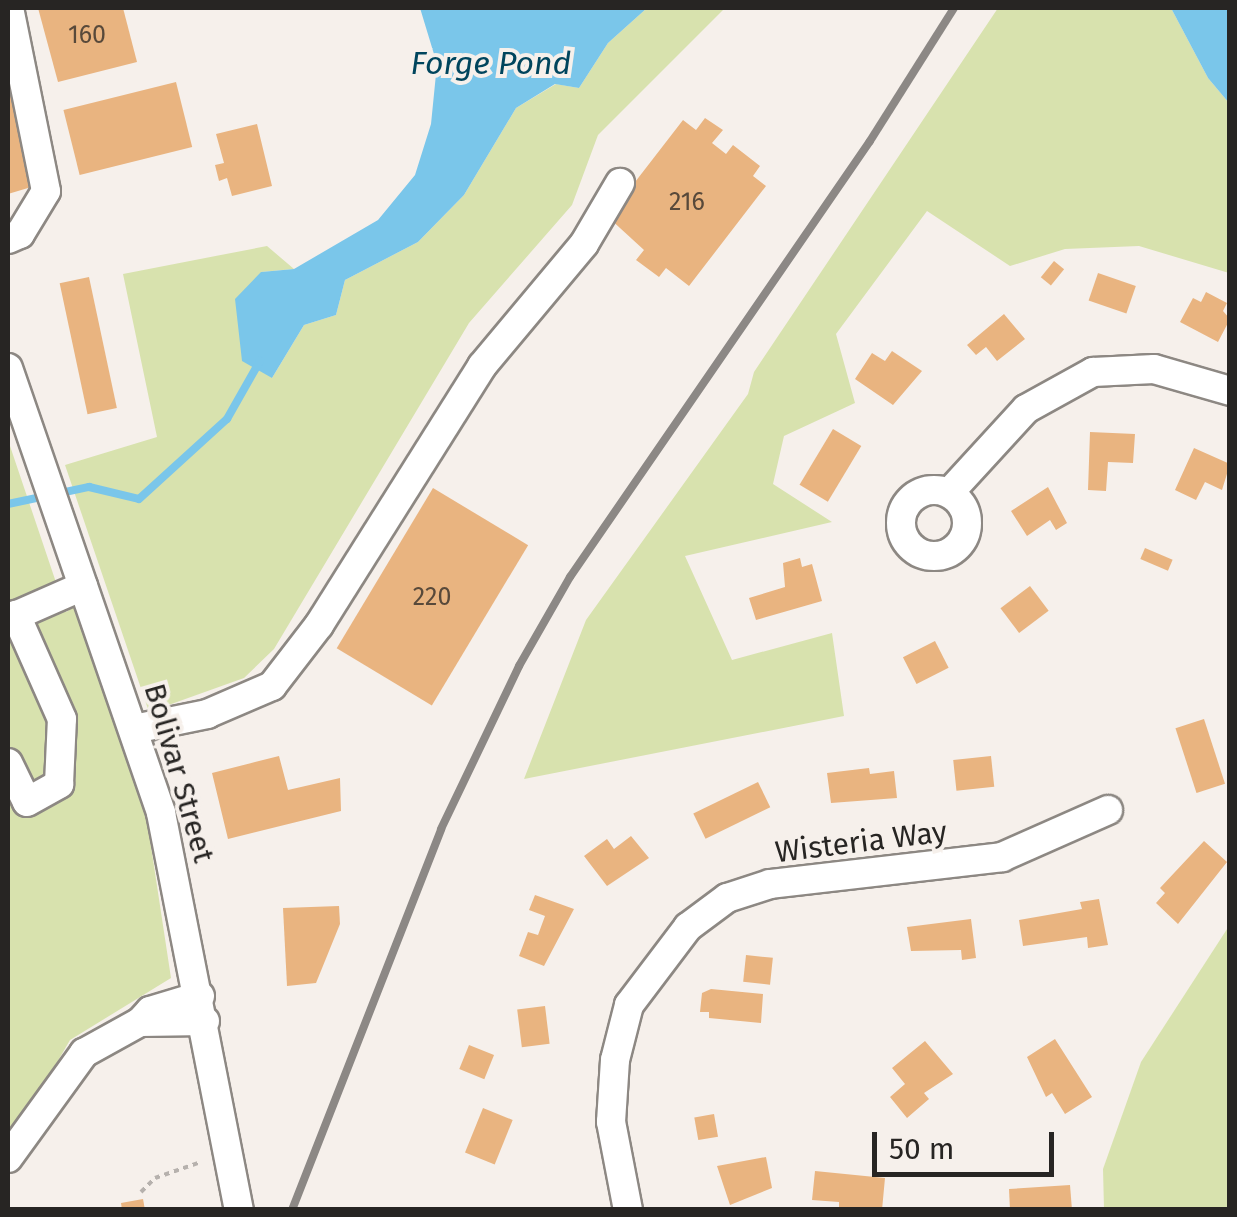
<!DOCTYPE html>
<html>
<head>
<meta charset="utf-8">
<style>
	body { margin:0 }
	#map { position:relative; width:1237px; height:1217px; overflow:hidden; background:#f6f0eb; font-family:"Fira Sans",sans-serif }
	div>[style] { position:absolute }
	.green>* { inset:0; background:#d8e2ae }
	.water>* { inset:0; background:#7ac6ea }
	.stream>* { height:8px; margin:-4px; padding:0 4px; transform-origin:4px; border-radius:4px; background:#7ac6ea }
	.building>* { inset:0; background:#e9b480; transform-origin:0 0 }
	.path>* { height:4px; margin-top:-2px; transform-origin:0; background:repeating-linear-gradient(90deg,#b6b1ad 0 5px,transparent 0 10px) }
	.roads { filter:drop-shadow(2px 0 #8d8883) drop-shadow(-2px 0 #8d8883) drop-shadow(0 2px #8d8883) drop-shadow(0 -2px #8d8883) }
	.minor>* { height:28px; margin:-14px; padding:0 14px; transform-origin:14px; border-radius:14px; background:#fff }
	.minor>.ring { margin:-14px; padding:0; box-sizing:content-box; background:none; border:28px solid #fff; border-radius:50% }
	.rail>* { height:8px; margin:-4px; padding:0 4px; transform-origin:4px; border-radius:4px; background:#8c8885 }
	span { translate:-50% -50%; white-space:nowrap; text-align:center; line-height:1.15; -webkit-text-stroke:8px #f6f0eb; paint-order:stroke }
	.number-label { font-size:25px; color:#58493a }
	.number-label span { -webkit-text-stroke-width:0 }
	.street-label { font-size:30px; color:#272523 }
	.water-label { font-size:32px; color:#00455d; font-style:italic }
	.frame { position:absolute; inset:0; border:10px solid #272523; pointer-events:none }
	.scale { position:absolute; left:872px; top:1132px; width:182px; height:45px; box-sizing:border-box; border:5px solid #272523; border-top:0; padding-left:12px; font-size:30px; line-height:35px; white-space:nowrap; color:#272523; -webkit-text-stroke:8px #f6f0eb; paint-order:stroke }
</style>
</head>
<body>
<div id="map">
	<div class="green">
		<div style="clip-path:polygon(647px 8px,725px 8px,598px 135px,572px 205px,469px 323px,274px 649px,244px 678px,149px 712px,65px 465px,157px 437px,123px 274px,267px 246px,294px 269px,261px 272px,272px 378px,304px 325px,336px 315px,345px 280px,418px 242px,464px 195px,516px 108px,556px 84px,579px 88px,608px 43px)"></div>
		<div style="clip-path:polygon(998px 8px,1171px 8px,1208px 78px,1229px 103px,1229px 273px,1139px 246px,1065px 249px,1010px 266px,927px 211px,836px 334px,855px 403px,784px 436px,773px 484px,832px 522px,685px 556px,732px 660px,832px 633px,844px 716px,524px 779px,586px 620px,748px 394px,754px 372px)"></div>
		<div style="clip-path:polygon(8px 440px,66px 612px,80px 603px,147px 820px,171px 978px,70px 1040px,8px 1147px)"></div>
		<div style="clip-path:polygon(1229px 926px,1229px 1209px,1104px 1209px,1103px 1169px,1141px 1062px)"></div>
	</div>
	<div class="water">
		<div style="clip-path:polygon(420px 8px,647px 8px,608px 43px,579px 88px,555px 84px,516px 108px,464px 195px,418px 242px,345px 280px,336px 315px,304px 325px,272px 378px,242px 361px,235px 299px,261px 272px,294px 269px,378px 220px,415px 175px,431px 124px,437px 64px)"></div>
		<div style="clip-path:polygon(1171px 8px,1229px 8px,1229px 103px,1208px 78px)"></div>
	</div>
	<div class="stream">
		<div style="left:8px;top:504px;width:83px;rotate:-11.9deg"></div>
		<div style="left:89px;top:487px;width:51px;rotate:13.5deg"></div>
		<div style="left:139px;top:499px;width:119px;rotate:-42.3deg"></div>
		<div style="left:227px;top:419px;width:67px;rotate:-60.4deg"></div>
	</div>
	<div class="building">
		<div style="clip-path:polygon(38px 8px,123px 8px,137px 62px,58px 82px)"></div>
		<div style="clip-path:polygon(9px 81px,38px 185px,8px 194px,8px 82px)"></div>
		<div style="left:176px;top:82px;width:67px;height:116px;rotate:76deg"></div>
		<div style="clip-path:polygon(705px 118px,723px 130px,712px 143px,726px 154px,733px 145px,760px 166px,753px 176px,766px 186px,689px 286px,666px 268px,659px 277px,636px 260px,644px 250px,608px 217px,683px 120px,696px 130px)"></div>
		<div style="clip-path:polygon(257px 124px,272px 186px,232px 196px,227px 178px,219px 181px,215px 165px,224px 163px,216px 134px)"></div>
		<div style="left:1054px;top:261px;width:13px;height:21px;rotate:39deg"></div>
		<div style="left:1098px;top:273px;width:40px;height:29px;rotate:19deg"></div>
		<div style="left:89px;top:277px;width:134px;height:30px;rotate:78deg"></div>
		<div style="clip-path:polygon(1206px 292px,1227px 303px,1223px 311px,1230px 319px,1218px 342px,1180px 322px,1193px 298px,1201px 302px)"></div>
		<div style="clip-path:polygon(1004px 314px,1025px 339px,997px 361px,986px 347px,976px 355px,967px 345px)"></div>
		<div style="clip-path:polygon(892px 351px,922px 371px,893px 405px,855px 379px,872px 353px,885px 361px)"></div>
		<div style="left:833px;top:429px;width:33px;height:65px;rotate:31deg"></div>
		<div style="clip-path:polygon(1090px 432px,1135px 434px,1133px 463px,1108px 462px,1106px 491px,1088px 490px)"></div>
		<div style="clip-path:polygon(1194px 448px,1230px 464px,1222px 490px,1205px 482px,1196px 500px,1175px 490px)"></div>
		<div style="clip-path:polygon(1048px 487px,1067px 523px,1056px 530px,1050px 520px,1027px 536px,1011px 511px)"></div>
		<div style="left:433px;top:488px;width:111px;height:187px;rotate:31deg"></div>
		<div style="left:1145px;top:548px;width:30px;height:12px;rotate:23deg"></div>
		<div style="clip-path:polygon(800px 558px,802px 567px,812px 564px,822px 601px,756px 620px,749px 598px,785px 587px,783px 563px)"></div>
		<div style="left:1030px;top:586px;width:31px;height:37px;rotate:53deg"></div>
		<div style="left:935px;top:641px;width:30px;height:36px;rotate:63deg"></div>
		<div style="left:1204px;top:719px;width:68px;height:30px;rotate:72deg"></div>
		<div style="clip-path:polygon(279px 756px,288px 790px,340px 778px,341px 811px,228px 839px,212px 773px)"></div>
		<div style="left:991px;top:756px;width:31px;height:38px;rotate:84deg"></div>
		<div style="clip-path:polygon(869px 768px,870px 774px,894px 771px,897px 798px,831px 803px,827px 773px)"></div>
		<div style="left:758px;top:782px;width:28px;height:72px;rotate:64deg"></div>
		<div style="clip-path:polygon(631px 836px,649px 858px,607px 886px,584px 856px,607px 839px,614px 849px)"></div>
		<div style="clip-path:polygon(1204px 841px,1227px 862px,1178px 924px,1156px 903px,1165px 893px,1160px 888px)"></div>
		<div style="clip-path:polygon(535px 895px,574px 909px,544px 966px,519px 956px,528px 932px,538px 935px,545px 916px,529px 910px)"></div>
		<div style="clip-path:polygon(1099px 899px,1108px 945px,1088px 948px,1087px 937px,1023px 946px,1019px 920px,1082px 909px,1080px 902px)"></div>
		<div style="clip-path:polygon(339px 906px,340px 924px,316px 983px,287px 986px,283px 908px)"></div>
		<div style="clip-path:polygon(971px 919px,976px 958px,962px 960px,961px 950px,911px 951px,907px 927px)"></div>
		<div style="left:746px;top:955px;width:27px;height:27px;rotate:6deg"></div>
		<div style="clip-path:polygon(711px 989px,763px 994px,761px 1023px,709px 1018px,709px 1012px,700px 1012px,702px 993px)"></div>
		<div style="left:545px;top:1006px;width:38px;height:28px;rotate:83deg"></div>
		<div style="clip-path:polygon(1055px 1039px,1092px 1097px,1065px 1114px,1052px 1093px,1046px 1097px,1027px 1057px)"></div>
		<div style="clip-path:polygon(925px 1041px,953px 1074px,924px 1093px,929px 1099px,907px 1118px,890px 1097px,905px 1084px,892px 1068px)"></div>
		<div style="left:469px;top:1045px;width:27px;height:26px;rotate:22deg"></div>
		<div style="left:483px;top:1108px;width:32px;height:48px;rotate:22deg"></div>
		<div style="left:714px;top:1114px;width:23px;height:20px;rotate:80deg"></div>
		<div style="clip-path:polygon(766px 1157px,772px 1188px,730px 1205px,717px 1166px)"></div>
		<div style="clip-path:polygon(815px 1171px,885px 1178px,882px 1210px,839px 1210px,839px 1202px,812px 1200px)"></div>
		<div style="clip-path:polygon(1070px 1185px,1072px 1210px,1010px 1210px,1009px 1189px)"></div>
		<div style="clip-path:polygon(143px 1199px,145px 1210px,122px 1210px,121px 1203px)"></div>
	</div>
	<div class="path">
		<div style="left:141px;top:1192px;width:20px;rotate:-45deg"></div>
		<div style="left:155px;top:1178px;width:49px;rotate:-19.2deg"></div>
	</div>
	<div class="roads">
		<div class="minor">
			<div style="left:8px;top:239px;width:13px;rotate:-23deg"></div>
			<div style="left:20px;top:234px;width:50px;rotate:-58.8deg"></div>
			<div style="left:46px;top:191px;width:187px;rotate:-101.4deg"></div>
			<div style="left:8px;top:368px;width:471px;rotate:71deg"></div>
			<div style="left:161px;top:813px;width:405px;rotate:78.9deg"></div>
			<div class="ring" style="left:901px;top:490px;width:38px;height:38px"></div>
			<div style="left:949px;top:493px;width:114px;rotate:-47.5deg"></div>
			<div style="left:1026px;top:409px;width:77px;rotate:-28.9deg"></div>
			<div style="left:1093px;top:372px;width:61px;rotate:-2.8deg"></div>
			<div style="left:1154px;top:369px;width:79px;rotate:16.1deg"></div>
			<div style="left:8px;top:619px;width:82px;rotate:-23.7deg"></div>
			<div style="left:134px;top:729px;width:75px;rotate:-11.6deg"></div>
			<div style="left:207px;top:714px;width:71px;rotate:-23.3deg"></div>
			<div style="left:272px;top:686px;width:77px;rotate:-52.4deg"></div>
			<div style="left:319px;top:625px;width:306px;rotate:-57.8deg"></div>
			<div style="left:482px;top:366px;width:159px;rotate:-50.1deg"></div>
			<div style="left:584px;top:244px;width:71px;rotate:-59.5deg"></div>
			<div style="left:8px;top:763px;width:43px;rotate:64deg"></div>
			<div style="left:27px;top:802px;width:37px;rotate:-29deg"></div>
			<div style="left:59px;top:784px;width:65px;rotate:-87.4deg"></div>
			<div style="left:62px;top:719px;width:114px;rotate:-113.9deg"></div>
			<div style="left:200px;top:996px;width:52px;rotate:163.3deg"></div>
			<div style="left:150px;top:1011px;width:15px;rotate:132deg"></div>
			<div style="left:140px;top:1022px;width:65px;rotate:-0.9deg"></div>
			<div style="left:8px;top:1158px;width:130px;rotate:-54.1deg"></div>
			<div style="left:84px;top:1053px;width:64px;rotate:-29deg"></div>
			<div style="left:628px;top:1210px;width:90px;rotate:-100.9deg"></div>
			<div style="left:611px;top:1122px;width:62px;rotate:-86.3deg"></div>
			<div style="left:615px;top:1060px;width:57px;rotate:-75.7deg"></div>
			<div style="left:629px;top:1005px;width:98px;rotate:-52.9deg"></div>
			<div style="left:688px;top:927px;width:49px;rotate:-36.6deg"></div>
			<div style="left:727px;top:898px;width:45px;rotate:-18deg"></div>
			<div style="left:770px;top:884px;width:234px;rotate:-6.6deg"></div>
			<div style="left:1002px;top:857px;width:116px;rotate:-23.9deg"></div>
		</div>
	</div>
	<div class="rail">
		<div style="left:292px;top:1210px;width:409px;rotate:-68.6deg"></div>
		<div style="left:441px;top:829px;width:181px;rotate:-64.4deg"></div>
		<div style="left:519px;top:666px;width:103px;rotate:-60.2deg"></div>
		<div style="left:570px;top:577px;width:529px;rotate:-55.47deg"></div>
		<div style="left:870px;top:141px;width:157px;rotate:-57.7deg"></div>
	</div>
	<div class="number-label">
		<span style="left:87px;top:35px">160</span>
		<span style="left:687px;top:202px">216</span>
		<span style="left:432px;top:597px">220</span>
	</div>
	<div class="street-label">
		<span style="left:179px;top:773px;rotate:74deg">Bolivar Street</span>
		<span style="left:861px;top:842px;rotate:-7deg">Wisteria Way</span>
	</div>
	<div class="water-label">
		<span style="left:491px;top:63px">Forge Pond</span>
	</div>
	<div class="frame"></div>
	<div class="scale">50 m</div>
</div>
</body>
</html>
